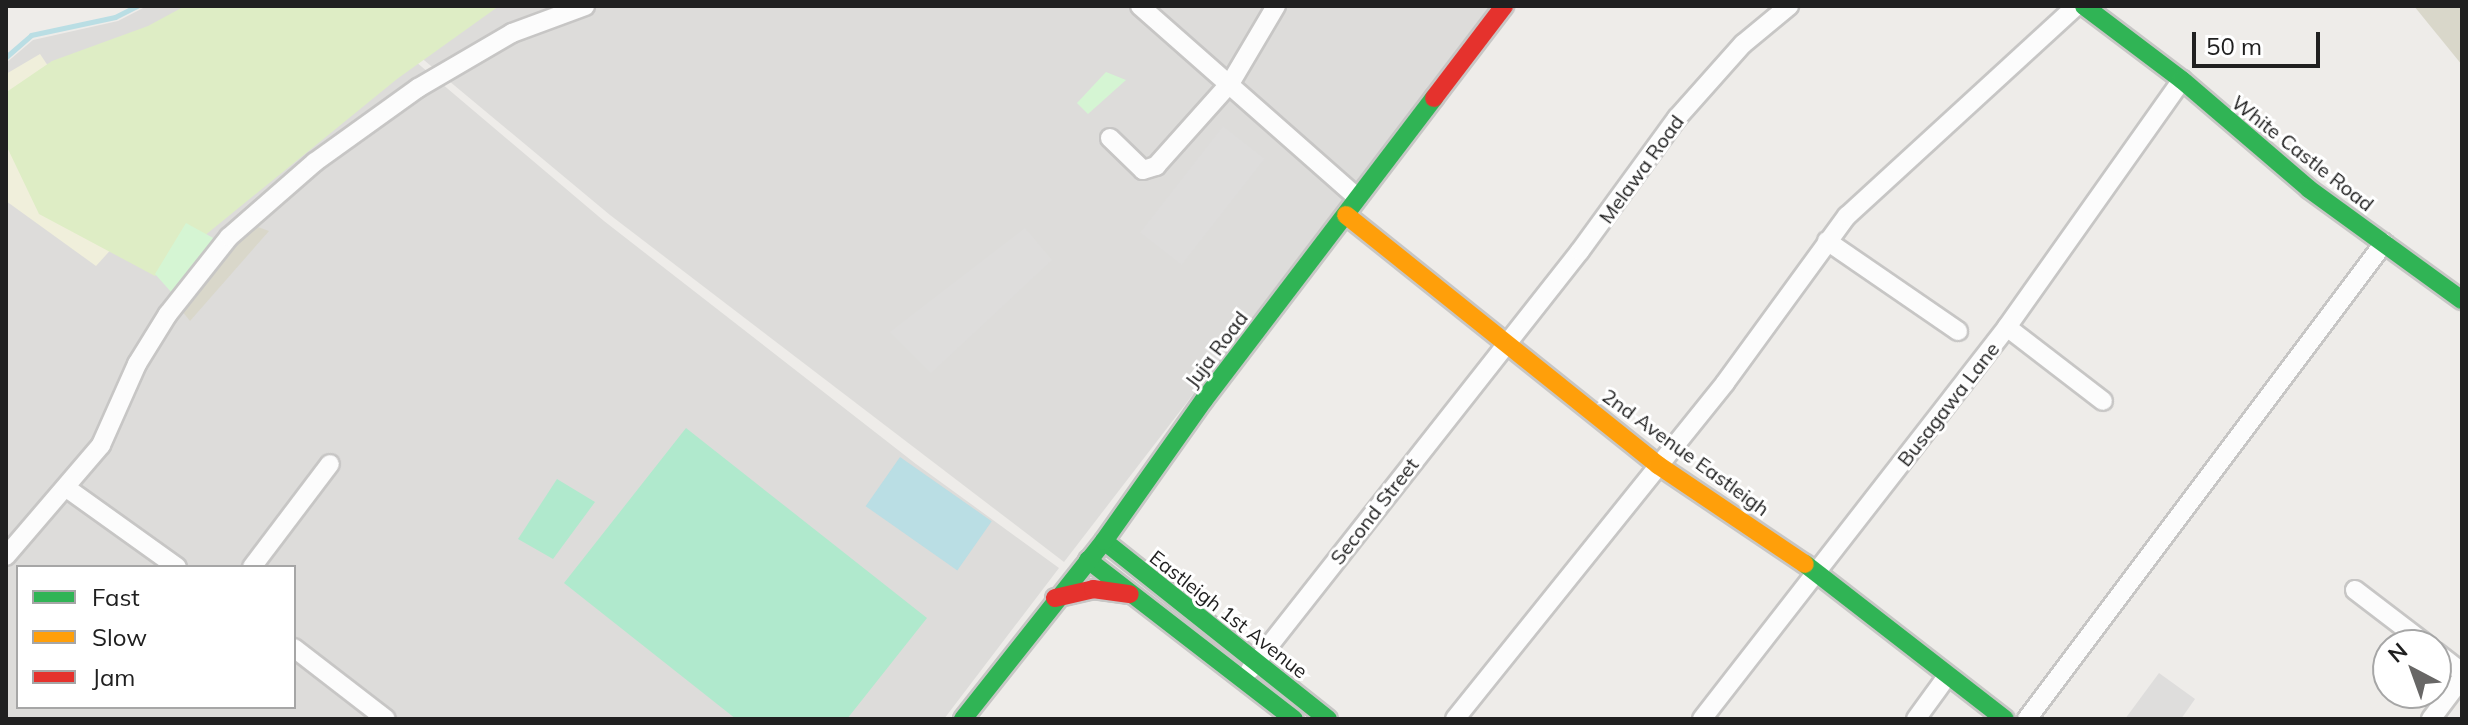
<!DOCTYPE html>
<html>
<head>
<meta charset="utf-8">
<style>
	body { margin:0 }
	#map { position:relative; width:2468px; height:725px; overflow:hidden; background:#eeece9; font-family:Mulish,sans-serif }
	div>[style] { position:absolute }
	.residential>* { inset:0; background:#dddcda }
	.construction>* { inset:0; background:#d9d7ca }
	.farmland>* { inset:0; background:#f0efdb }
	.grass>* { inset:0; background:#deedc5 }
	.park>* { inset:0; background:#d5f5d3 }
	.pitch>* { inset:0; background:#b0e9cd }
	.parking>* { inset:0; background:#dedddc; transform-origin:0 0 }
	.water>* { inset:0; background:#badee4; transform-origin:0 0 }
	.stream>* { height:5px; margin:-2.5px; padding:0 2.5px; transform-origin:2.5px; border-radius:2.5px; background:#badee4 }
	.roads { filter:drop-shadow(2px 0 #c7c6c5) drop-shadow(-2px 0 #c7c6c5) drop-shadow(0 2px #c7c6c5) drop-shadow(0 -2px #c7c6c5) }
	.street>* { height:18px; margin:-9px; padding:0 9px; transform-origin:9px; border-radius:9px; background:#fcfcfc }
	.fast>* { height:18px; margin:-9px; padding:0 9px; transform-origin:9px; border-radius:9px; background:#30b455 }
	.slow>* { height:18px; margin:-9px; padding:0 9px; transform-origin:9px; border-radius:9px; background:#ff9f0a }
	.jam>* { height:18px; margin:-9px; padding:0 9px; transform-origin:9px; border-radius:9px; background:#e5322d }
	span { translate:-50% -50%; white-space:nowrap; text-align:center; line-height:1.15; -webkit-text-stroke:6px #fff; paint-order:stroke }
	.street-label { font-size:20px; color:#202020 }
	.frame { position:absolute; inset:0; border:8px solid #202020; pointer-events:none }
	.legend { position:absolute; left:16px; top:565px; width:280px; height:144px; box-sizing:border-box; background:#fff; border:2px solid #a6a6a6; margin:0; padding:10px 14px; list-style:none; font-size:24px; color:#202020 }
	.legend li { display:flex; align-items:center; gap:16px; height:40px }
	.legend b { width:40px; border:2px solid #a6a6a6 }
	.north { position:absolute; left:2372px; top:629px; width:80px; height:80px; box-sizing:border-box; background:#fff; border:2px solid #a6a6a6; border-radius:50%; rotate:319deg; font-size:22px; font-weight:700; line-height:32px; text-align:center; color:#202020 }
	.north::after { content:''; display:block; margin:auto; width:28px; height:36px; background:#686766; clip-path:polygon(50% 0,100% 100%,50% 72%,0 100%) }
	.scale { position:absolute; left:2192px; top:32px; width:128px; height:36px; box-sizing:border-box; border:4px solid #202020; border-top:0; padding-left:10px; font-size:24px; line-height:28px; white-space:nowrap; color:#202020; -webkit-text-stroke:6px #fff; paint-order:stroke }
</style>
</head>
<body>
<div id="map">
	<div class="residential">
		<div style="clip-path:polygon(evenodd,147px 6px,350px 6px,604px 221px,916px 464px,1059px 568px,944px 719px,6px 719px,6px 63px,33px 40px,118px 21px,147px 6px,18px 567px,294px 567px,294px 707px,18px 707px,18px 567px)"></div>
		<div style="clip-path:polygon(359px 6px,1492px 6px,1064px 562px,610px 215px)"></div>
	</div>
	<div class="construction">
		<div style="clip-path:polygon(2414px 6px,2462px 6px,2462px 65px)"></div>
		<div style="clip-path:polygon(258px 227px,269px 231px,190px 321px,182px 311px,217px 259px)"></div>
	</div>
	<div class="farmland">
		<div style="clip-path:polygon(40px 54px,146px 211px,96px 266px,6px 201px,6px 74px)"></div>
	</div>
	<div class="grass">
		<div style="clip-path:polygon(185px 6px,499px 6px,397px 79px,155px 276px,39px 214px,6px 145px,6px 102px,8px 91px,52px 61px,148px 26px)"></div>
	</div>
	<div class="park">
		<div style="clip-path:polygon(1106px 72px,1126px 80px,1088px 114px,1077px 103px)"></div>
		<div style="clip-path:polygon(186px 223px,215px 239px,172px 293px,155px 274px)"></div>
	</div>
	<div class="pitch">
		<div style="clip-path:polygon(686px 428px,927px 618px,847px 719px,736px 719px,564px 583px)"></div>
		<div style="clip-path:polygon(557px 479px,595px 502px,553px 559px,518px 539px)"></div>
	</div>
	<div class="parking">
		<div style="left:1223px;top:126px;width:53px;height:135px;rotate:38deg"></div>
		<div style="clip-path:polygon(1025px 228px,1052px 260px,931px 373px,890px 332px)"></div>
		<div style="clip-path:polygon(2159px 673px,2195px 699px,2181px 719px,2125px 719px)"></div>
	</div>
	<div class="water">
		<div style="left:900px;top:457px;width:112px;height:60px;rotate:35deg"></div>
	</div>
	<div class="stream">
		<div style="left:6px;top:57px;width:33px;rotate:-41deg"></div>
		<div style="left:31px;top:35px;width:86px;rotate:-12.1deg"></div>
		<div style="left:115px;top:17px;width:25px;rotate:-27deg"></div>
	</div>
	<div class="roads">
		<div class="street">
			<div style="left:1140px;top:6px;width:290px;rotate:41.4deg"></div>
			<div style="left:1110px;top:138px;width:46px;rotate:44.1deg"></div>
			<div style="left:1143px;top:170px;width:14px;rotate:-17deg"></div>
			<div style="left:1156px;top:166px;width:113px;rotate:-48.2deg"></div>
			<div style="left:1231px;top:82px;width:88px;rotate:-59.4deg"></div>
			<div style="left:1827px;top:241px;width:159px;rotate:34.5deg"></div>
			<div style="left:2007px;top:327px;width:121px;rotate:37.6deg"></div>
			<div style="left:68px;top:489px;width:134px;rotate:35.6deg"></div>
			<div style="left:6px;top:556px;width:146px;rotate:-49.4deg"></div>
			<div style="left:101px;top:445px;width:89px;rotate:-66deg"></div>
			<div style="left:137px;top:364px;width:59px;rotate:-58.2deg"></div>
			<div style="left:168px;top:314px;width:98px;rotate:-51.6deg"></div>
			<div style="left:229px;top:237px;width:114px;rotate:-41.1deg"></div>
			<div style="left:315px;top:162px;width:127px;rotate:-35.7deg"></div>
			<div style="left:418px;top:88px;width:109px;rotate:-30.3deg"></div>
			<div style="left:512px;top:33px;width:78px;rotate:-20.3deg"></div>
			<div style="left:252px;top:567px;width:129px;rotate:-52.9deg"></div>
			<div style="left:2355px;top:590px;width:91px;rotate:37.4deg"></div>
			<div style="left:294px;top:648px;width:116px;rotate:37.7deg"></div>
			<div style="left:2436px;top:652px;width:33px;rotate:38deg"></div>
			<div style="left:1250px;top:670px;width:533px;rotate:-51.78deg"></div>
			<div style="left:1580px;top:251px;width:165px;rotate:-53.9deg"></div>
			<div style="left:1677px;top:118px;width:99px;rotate:-48.3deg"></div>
			<div style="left:1743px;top:44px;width:60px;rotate:-39.6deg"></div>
			<div style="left:1455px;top:719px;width:431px;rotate:-51.2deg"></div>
			<div style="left:1725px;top:383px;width:207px;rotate:-53.9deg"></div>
			<div style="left:1847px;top:216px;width:311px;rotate:-42.5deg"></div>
			<div style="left:1702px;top:719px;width:497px;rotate:-52.1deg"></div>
			<div style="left:2007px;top:327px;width:303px;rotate:-54.7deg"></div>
			<div style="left:1916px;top:719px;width:54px;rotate:-54deg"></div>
			<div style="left:2027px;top:719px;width:595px;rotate:-53.13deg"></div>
			<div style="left:2431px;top:719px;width:51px;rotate:-52.9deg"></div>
		</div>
		<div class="fast">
			<div style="left:2084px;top:6px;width:123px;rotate:37.1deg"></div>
			<div style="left:2182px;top:80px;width:167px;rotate:40.6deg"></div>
			<div style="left:2309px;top:189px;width:189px;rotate:36deg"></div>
			<div style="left:1104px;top:541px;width:286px;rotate:38.5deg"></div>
			<div style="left:1088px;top:560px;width:260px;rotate:37.7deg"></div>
			<div style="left:1805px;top:564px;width:253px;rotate:37.8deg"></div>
			<div style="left:963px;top:719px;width:227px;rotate:-51.6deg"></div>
			<div style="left:1104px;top:541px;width:173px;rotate:-54.7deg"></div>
			<div style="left:1204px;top:400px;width:380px;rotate:-52.7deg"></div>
		</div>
		<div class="slow">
			<div style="left:1346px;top:215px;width:400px;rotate:38.7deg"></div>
			<div style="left:1658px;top:465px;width:177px;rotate:34deg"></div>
		</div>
		<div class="jam">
			<div style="left:1434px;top:98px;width:116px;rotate:-52.7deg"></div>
			<div style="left:1055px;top:598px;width:39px;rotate:-13deg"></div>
			<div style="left:1093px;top:589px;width:37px;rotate:8deg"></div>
		</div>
	</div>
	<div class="street-label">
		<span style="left:2303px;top:153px;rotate:38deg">White Castle Road</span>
		<span style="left:1641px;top:169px;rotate:-54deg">Melawa Road</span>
		<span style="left:1216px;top:349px;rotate:-53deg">Juja Road</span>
		<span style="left:1948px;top:404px;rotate:-52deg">Busagawa Lane</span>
		<span style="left:1686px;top:452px;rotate:36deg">2nd Avenue Eastleigh</span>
		<span style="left:1374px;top:511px;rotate:-52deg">Second Street</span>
		<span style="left:1229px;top:614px;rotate:38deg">Eastleigh 1st Avenue</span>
	</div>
	<div class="frame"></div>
	<ul class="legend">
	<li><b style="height:10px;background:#30b455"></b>Fast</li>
	<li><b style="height:10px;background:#ff9f0a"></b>Slow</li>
	<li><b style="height:10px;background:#e5322d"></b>Jam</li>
	</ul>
	<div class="north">N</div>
	<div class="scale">50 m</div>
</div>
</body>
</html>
